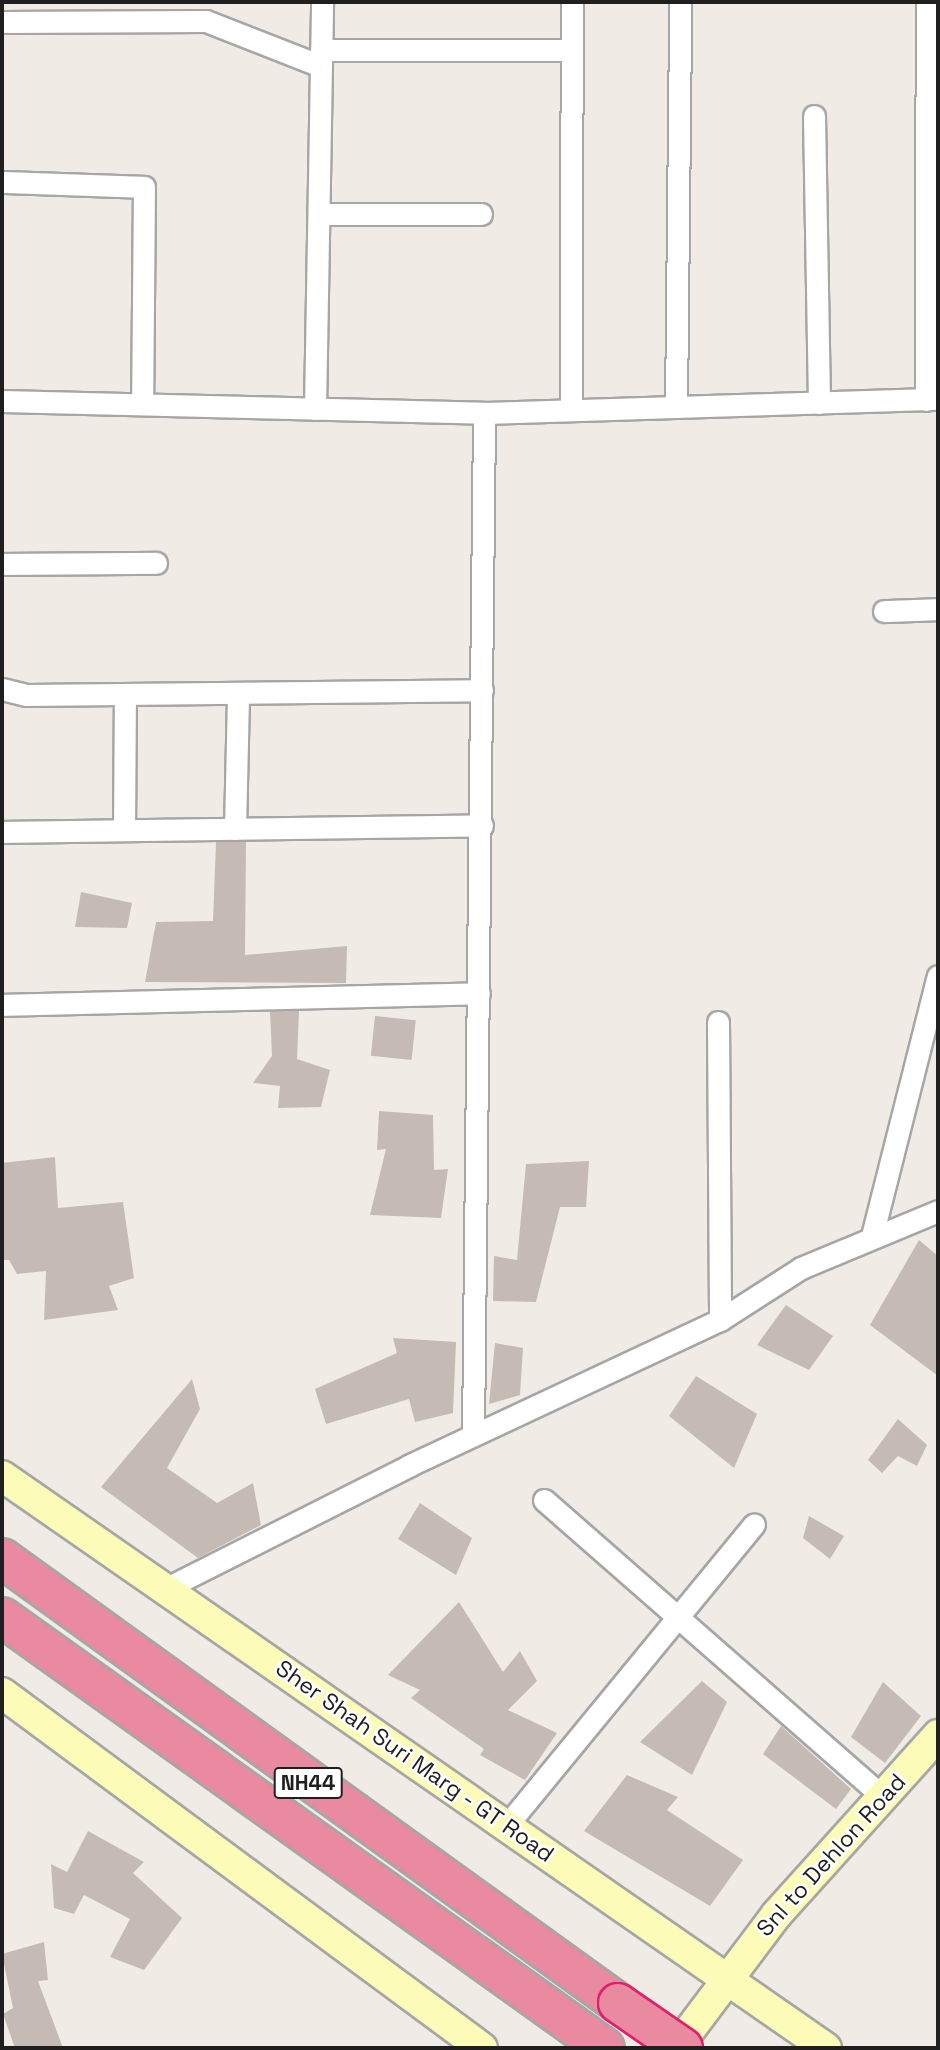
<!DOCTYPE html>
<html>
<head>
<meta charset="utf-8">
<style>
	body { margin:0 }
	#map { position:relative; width:940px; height:2050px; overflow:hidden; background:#f0ece5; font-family:"Space Grotesk",sans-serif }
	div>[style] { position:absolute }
	.building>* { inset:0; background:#c5bbb4; transform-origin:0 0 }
	.roads { filter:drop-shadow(2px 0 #a6a6a6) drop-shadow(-2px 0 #a6a6a6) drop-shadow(0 2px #a6a6a6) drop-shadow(0 -2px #a6a6a6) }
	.street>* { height:21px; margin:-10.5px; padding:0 10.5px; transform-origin:10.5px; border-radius:10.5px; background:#fff }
	.secondary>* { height:30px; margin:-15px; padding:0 15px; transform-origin:15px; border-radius:15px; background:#fcfbb7 }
	.highway>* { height:38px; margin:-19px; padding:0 19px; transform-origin:19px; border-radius:19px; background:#ea8aa1 }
	.bridges { filter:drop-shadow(2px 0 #e11f6c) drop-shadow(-2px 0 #e11f6c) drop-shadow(0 2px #e11f6c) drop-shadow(0 -2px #e11f6c) }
	.highway-bridge>* { height:38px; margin:-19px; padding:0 19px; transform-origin:19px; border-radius:19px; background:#ea8aa1 }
	span { translate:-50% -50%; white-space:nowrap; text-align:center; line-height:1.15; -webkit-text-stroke:5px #fff; paint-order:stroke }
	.shield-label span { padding:2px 5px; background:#fff; border:2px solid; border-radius:5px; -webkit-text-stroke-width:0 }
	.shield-label { font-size:21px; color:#1f1f1f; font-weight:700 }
	.street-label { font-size:23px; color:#1f1f1f }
	.frame { position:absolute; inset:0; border:4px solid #1f1f1f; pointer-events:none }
</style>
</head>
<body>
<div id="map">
	<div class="building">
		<div style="clip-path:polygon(216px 842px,246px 842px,245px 955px,347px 946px,346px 983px,145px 982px,156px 922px,213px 921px)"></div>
		<div style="clip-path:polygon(81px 892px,132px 903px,127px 928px,75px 927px)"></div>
		<div style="clip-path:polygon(270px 1011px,299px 1011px,297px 1059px,330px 1070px,321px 1107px,278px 1108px,280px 1086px,253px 1083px,272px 1056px)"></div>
		<div style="left:375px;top:1016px;width:41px;height:40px;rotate:6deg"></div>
		<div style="clip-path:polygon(379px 1111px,433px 1115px,434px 1170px,448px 1169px,441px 1218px,370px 1215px,386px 1149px,377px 1150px)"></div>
		<div style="clip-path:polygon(55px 1157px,58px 1208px,123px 1202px,134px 1278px,109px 1286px,118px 1310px,44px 1320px,46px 1271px,17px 1274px,9px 1260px,2px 1260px,2px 1163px)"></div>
		<div style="clip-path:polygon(589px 1161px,586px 1207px,560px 1207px,536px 1302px,493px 1301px,494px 1256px,517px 1260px,526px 1164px)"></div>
		<div style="clip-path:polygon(919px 1240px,938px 1256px,938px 1376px,870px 1325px)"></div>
		<div style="clip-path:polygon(786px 1305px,833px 1336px,809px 1370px,757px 1345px)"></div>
		<div style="clip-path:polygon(393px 1338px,456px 1342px,453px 1413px,415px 1422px,409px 1399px,326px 1424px,315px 1389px,397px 1353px)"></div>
		<div style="clip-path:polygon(495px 1343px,523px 1348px,520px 1395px,489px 1404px)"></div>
		<div style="clip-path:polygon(696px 1376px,757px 1414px,734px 1468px,669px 1416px)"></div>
		<div style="clip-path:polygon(192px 1379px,200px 1409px,167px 1468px,217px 1503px,253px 1483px,261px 1525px,198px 1558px,101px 1487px)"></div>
		<div style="clip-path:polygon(898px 1419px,927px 1445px,917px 1466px,898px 1456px,882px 1473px,868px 1460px)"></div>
		<div style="clip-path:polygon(420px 1503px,472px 1538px,456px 1575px,398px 1539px)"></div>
		<div style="clip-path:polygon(809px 1516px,844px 1536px,830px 1559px,803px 1538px)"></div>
		<div style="clip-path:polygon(459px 1602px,503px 1672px,520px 1651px,537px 1681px,508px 1710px,557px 1733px,525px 1780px,480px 1755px,484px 1749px,411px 1698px,420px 1690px,388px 1675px)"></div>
		<div style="clip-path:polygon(702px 1681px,727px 1702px,692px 1775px,640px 1742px)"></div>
		<div style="clip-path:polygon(883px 1682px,921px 1716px,885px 1763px,851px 1737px)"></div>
		<div style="clip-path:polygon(781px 1726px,851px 1789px,836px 1809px,763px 1754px)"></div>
		<div style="clip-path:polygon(627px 1775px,678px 1797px,667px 1810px,743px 1860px,710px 1906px,584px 1831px)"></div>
		<div style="clip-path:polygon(88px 1831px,144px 1862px,133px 1873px,182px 1918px,144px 1970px,110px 1957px,130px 1919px,84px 1895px,74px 1914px,54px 1908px,51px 1864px,67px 1872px)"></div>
		<div style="clip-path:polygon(44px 1942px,48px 1980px,38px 1981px,63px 2048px,15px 2048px,3px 2014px,13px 2008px,2px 1954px)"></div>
	</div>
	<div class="roads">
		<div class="street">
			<div style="left:2px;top:22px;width:204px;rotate:-0.3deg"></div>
			<div style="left:206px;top:21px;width:123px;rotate:21.4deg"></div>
			<div style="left:321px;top:50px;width:251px"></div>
			<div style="left:814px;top:116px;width:287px;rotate:89deg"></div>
			<div style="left:2px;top:182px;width:142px;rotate:2deg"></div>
			<div style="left:144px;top:187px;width:217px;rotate:90.5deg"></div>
			<div style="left:319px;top:214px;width:162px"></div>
			<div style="left:926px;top:400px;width:398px;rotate:-89.9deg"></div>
			<div style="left:2px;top:401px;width:482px;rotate:1.4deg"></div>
			<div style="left:484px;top:413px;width:454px;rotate:-1.8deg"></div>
			<div style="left:676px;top:407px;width:405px;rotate:-89.4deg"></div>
			<div style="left:315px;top:409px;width:407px;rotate:-89deg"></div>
			<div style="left:571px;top:410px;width:408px;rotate:-89.9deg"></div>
			<div style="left:2px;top:564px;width:154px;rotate:-0.4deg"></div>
			<div style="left:884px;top:611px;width:54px;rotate:-2.1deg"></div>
			<div style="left:2px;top:689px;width:25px;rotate:14deg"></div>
			<div style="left:26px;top:695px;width:456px;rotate:-0.6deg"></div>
			<div style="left:235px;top:829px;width:136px;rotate:-88.7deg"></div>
			<div style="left:124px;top:830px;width:136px;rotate:-89.6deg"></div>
			<div style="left:2px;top:832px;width:480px;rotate:-0.8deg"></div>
			<div style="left:2px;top:1005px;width:477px;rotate:-1.4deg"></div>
			<div style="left:718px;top:1022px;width:298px;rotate:89.6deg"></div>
			<div style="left:872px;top:1236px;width:268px;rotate:-75.8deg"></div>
			<div style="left:473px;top:1435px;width:1022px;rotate:-89.38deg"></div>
			<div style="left:544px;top:1500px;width:451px;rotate:41.2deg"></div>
			<div style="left:165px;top:1589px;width:275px;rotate:-26.8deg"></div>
			<div style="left:410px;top:1465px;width:342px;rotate:-25.1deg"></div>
			<div style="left:720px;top:1320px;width:96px;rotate:-32.7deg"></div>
			<div style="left:801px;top:1268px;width:148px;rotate:-22.6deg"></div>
			<div style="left:507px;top:1825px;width:389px;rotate:-50.6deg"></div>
		</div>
		<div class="secondary">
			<div style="left:2px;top:1476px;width:1003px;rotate:34.77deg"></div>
			<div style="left:2px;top:1693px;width:597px;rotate:36.49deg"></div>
			<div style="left:676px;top:2048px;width:168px;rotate:-53deg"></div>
			<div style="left:777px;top:1914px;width:241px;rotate:-48deg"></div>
		</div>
		<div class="highway">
			<div style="left:2px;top:1558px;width:760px;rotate:35.84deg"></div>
			<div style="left:2px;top:1617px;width:741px;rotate:35.56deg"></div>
		</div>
	</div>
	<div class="bridges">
		<div class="highway-bridge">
			<div style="left:618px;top:2003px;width:79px;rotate:34.7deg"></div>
		</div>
	</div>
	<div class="shield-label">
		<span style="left:308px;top:1783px">NH44</span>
	</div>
	<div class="street-label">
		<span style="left:415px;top:1761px;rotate:35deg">Sher Shah Suri Marg - GT Road</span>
		<span style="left:831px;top:1855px;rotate:-48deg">Snl to Dehlon Road</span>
	</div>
	<div class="frame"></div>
</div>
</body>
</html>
